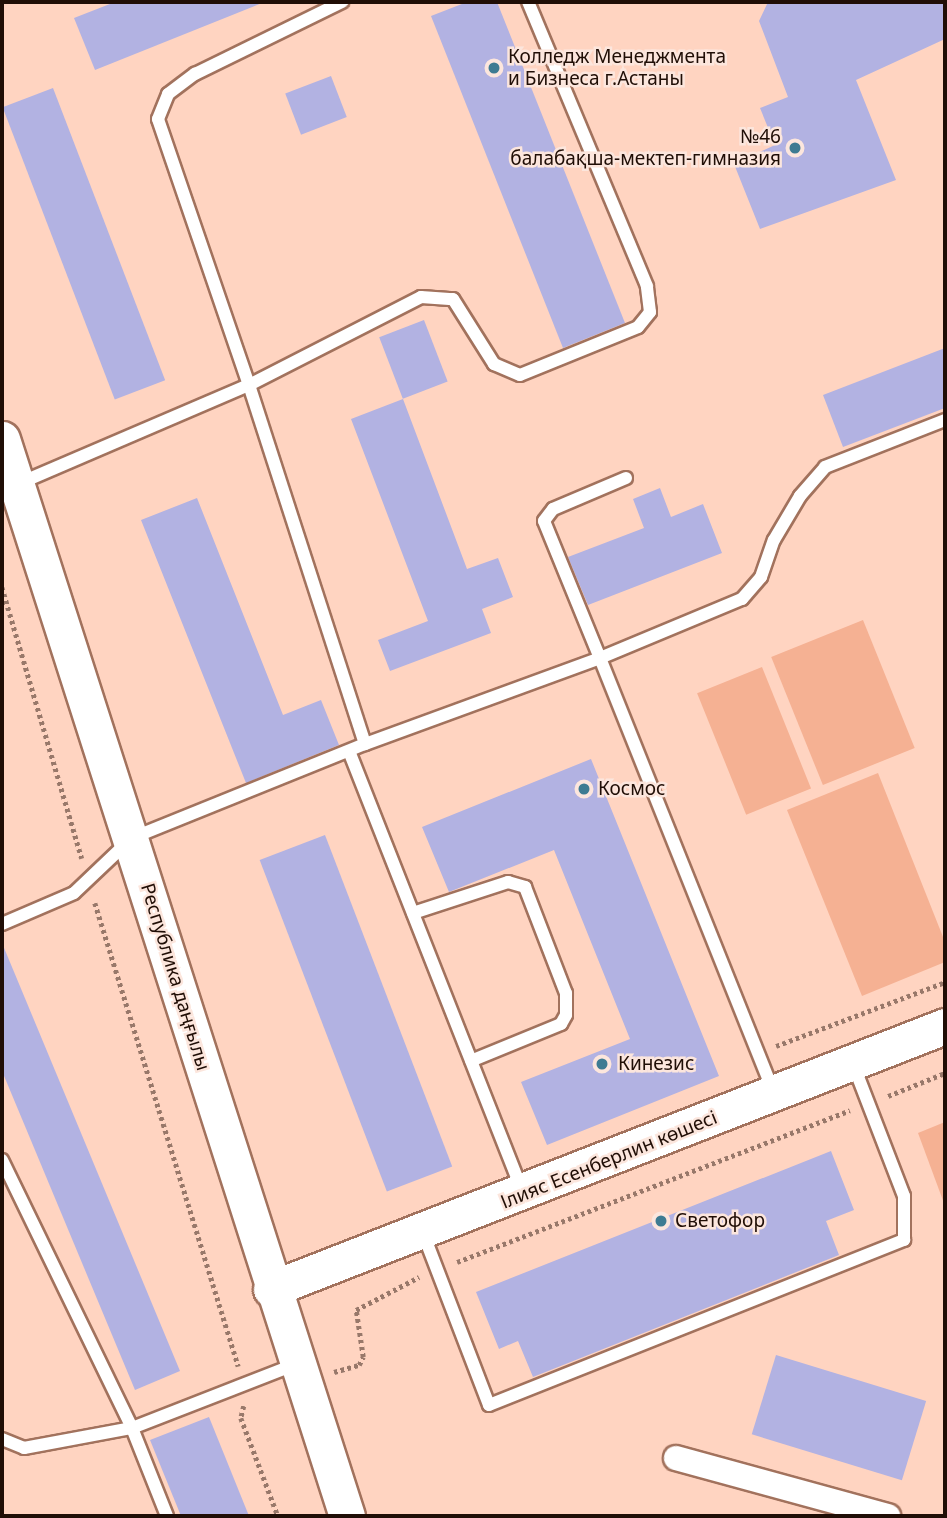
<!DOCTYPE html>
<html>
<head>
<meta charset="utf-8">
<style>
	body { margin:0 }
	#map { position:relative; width:947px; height:1518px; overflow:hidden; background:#ffd4c1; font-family:"Noto Sans",sans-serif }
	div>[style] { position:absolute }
	.green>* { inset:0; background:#f5b193; transform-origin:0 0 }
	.building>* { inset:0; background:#b2b2e2; transform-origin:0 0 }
	.path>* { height:4.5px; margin-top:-2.25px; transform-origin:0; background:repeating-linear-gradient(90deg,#98786a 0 3.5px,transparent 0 7px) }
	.roads { filter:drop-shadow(2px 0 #a2725d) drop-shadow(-2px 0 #a2725d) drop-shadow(0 2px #a2725d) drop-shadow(0 -2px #a2725d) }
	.lane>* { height:12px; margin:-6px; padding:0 6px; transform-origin:6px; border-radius:6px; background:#fff }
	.street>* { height:24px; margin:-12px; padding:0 12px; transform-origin:12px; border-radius:12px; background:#fff }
	.secondary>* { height:35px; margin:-17.5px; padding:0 17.5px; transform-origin:17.5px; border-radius:17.5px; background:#fff }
	.dots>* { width:19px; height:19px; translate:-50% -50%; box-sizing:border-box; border:4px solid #fce6dd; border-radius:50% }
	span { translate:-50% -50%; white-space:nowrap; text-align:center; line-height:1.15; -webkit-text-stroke:5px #fce6dd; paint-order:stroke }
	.poi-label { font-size:19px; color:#200e06 }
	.left { translate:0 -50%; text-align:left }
	.right { translate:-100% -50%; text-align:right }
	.street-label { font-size:19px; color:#200e06 }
	.frame { position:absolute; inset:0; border:4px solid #200e06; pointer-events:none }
</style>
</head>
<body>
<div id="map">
	<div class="green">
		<div style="left:863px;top:620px;width:138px;height:99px;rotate:68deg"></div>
		<div style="left:762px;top:667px;width:131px;height:70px;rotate:68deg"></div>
		<div style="clip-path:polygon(878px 773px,945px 942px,945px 962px,862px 996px,787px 810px)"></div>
		<div style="clip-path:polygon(945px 1122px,945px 1206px,918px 1133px)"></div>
	</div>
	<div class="building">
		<div style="clip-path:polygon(115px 2px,261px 2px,262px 3px,95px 70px,74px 18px)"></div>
		<div style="clip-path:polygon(467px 2px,497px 2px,625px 323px,563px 348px,431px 16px)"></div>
		<div style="clip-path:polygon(768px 2px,945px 2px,945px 39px,856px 80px,896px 180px,760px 229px,734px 164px,775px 145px,760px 108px,788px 97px,759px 21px)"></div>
		<div style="left:331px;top:76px;width:44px;height:49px;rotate:69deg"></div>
		<div style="left:53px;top:88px;width:313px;height:54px;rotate:69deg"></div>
		<div style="left:424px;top:320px;width:66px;height:48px;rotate:69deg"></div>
		<div style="clip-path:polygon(945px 348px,945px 408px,843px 447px,823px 395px)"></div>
		<div style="clip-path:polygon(403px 399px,467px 569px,498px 558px,513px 597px,482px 609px,491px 633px,390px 671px,378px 640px,428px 621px,351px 419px)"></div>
		<div style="clip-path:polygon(660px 488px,671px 517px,703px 504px,722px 553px,588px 605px,568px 557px,644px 528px,633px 499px)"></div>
		<div style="clip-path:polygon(197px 498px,283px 715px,321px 700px,339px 745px,246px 783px,141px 520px)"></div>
		<div style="clip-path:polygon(591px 759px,719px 1076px,547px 1145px,521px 1082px,630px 1039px,554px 850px,449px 892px,422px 827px)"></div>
		<div style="left:325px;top:835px;width:355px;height:70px;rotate:69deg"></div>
		<div style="clip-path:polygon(2px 943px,180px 1371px,135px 1390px,2px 1071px)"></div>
		<div style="clip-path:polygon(831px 1151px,854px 1210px,826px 1221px,839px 1255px,533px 1377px,518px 1341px,499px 1349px,476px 1292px)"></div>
		<div style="left:776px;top:1355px;width:157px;height:83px;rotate:17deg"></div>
		<div style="clip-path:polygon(209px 1417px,249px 1516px,181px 1516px,150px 1440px)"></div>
	</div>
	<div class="path">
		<div style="left:2px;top:587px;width:283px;rotate:73.6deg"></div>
		<div style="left:95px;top:903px;width:485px;rotate:72.8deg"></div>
		<div style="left:776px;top:1046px;width:181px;rotate:-20.7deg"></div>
		<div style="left:888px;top:1096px;width:61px;rotate:-22deg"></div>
		<div style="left:457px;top:1262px;width:421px;rotate:-21.1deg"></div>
		<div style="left:334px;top:1372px;width:26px;rotate:-16deg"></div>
		<div style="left:359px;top:1365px;width:9px;rotate:-63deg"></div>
		<div style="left:363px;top:1357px;width:48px;rotate:-98.5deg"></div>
		<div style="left:356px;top:1310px;width:71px;rotate:-27.6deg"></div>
		<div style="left:244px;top:1406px;width:12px;rotate:104deg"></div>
		<div style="left:241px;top:1418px;width:105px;rotate:69.3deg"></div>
	</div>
	<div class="roads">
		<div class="lane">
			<div style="left:626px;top:478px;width:79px;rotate:157deg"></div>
			<div style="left:553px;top:509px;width:15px;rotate:127deg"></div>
			<div style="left:544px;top:521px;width:148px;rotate:67.8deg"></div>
			<div style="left:600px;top:658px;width:154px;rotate:-22.6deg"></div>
			<div style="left:742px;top:599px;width:29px;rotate:-49deg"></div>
			<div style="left:761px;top:577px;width:39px;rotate:-71deg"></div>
			<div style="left:774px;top:540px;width:51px;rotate:-59.4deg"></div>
			<div style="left:800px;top:496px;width:38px;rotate:-49deg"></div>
			<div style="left:825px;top:467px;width:129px;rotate:-21.4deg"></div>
			<div style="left:20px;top:483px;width:249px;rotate:-23.2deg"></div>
			<div style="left:249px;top:385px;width:281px;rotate:-108.9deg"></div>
			<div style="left:158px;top:119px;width:27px;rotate:-68deg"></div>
			<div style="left:168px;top:94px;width:34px;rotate:-37deg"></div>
			<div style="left:195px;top:74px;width:164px;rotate:-26.1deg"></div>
			<div style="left:365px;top:744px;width:250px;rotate:-20.1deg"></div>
			<div style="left:600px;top:658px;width:466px;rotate:68.2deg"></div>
			<div style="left:349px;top:751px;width:472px;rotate:68.5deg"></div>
			<div style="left:413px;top:913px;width:100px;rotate:-18.1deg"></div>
			<div style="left:508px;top:882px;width:18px;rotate:16deg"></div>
			<div style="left:525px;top:887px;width:114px;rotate:68.9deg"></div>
			<div style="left:566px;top:993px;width:22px;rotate:90deg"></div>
			<div style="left:566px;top:1015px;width:10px;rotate:119deg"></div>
			<div style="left:561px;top:1024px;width:97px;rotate:157.7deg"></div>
			<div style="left:2px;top:924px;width:78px;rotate:-23.3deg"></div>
			<div style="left:74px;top:893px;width:80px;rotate:-43.5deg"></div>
			<div style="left:132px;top:838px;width:251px;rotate:-22deg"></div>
			<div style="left:365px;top:744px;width:377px;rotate:-107.9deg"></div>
			<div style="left:249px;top:385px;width:193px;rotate:-27.1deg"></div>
			<div style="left:421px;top:297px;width:32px;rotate:4deg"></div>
			<div style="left:453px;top:299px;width:77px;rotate:57.8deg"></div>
			<div style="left:494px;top:364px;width:28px;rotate:23deg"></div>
			<div style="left:520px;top:375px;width:127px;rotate:-22.1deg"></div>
			<div style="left:638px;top:327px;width:19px;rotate:-51deg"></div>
			<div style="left:650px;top:312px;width:26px;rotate:-97deg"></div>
			<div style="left:647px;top:286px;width:308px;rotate:-112.7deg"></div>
			<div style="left:2px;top:1160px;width:298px;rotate:64.1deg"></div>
			<div style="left:132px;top:1428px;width:95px;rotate:68.3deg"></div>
			<div style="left:423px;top:1233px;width:184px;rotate:69deg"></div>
			<div style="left:489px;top:1405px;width:447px;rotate:-21.7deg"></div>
			<div style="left:904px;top:1240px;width:44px;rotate:-90deg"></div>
			<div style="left:904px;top:1196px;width:142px;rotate:-111.1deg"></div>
			<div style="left:2px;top:1439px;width:24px;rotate:22deg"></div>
			<div style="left:24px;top:1448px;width:110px;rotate:-10.5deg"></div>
			<div style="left:132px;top:1428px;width:176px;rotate:-21.3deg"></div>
		</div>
		<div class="street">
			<div style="left:676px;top:1458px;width:220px;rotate:15.3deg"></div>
		</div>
		<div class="secondary">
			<div style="left:2px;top:439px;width:1131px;rotate:72.24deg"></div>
			<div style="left:271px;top:1289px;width:723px;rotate:-21.32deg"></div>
		</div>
	</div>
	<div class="dots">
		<div style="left:494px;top:68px;background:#3e7b92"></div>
		<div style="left:795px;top:148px;background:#3e7b92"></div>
		<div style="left:584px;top:789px;background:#3e7b92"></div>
		<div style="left:602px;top:1064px;background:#3e7b92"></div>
		<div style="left:661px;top:1221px;background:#3e7b92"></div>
	</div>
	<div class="poi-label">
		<span class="left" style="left:508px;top:68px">Колледж Менеджмента<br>и Бизнеса г.Астаны</span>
		<span class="right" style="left:781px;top:148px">№46<br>балабақша-мектеп-гимназия</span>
		<span class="left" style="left:598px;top:789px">Космос</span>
		<span class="left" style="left:618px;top:1064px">Кинезис</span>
		<span class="left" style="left:675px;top:1221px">Светофор</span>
	</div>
	<div class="street-label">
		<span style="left:175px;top:977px;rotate:73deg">Республика даңғылы</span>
		<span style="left:609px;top:1160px;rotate:-22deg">Ілияс Есенберлин көшесі</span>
	</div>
	<div class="frame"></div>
</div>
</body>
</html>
